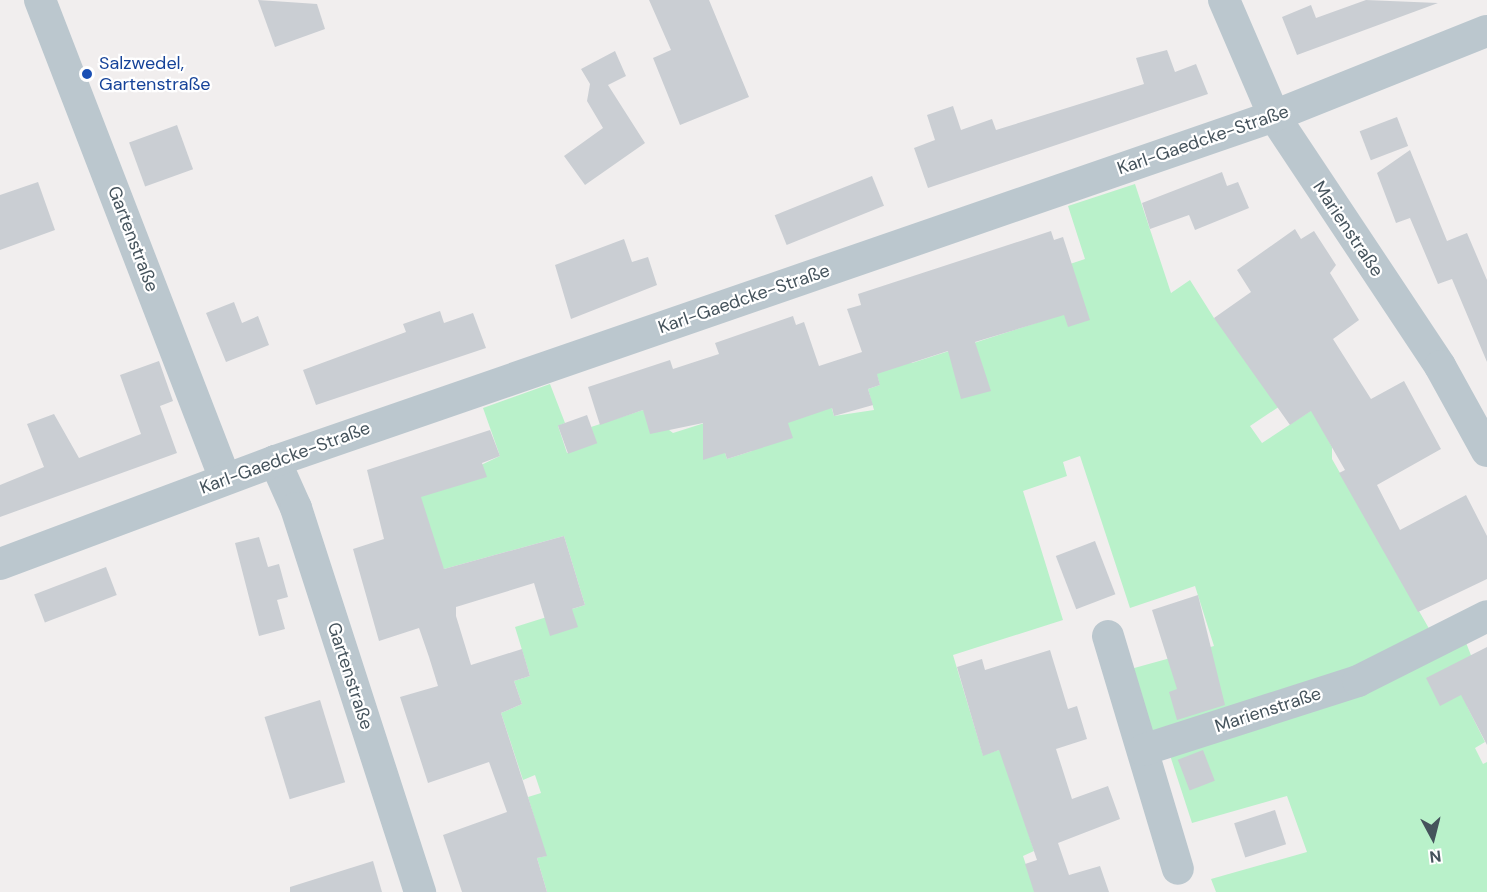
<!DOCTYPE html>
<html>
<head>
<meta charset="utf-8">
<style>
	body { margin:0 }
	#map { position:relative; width:1487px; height:892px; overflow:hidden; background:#f1eeee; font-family:"DM Sans",sans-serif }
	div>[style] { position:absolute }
	.green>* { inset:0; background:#b9f1ca }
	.building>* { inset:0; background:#caced3; transform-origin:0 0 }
	.minor>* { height:32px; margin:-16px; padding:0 16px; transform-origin:16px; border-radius:16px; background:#bbc7ce }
	.dots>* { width:16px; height:16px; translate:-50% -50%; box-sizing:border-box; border:3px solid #fff; border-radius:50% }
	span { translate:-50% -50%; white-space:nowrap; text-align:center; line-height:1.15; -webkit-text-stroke:4.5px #fff; paint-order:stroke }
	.transit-label { font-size:18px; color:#164399 }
	.left { translate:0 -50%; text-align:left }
	.street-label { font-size:18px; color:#45535c }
	.north { position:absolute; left:1403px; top:808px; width:60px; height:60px; -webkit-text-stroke:4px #fff; paint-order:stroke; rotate:173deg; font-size:16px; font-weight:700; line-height:24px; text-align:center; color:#45535c }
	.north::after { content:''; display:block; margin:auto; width:21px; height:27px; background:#45535c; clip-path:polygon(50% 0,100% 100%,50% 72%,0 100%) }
</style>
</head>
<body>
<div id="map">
	<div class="green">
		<div style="clip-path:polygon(1135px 184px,1171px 293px,1190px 280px,1214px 318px,1301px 392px,1250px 426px,1262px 443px,1312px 410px,1332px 447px,1332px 459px,1435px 639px,1154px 744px,1127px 670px,1214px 646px,1195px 586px,1130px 608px,1080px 456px,1063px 462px,1067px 476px,1023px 491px,1063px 620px,953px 655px,983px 755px,1002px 749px,1034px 851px,1023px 856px,1035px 892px,547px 892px,537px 858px,546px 856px,528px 797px,541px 793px,535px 775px,523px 780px,501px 713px,522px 704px,514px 681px,530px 676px,515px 627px,585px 605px,564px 536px,444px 569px,401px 503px,500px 456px,483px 408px,550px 384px,565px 423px,558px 426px,567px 453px,596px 443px,591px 427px,643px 410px,673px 433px,714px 420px,727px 459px,752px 451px,748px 436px,828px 395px,834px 416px,874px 410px,868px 389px,880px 385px,869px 350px,912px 363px,1039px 322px,1025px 279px,1085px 259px,1068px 206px)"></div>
		<div style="clip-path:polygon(1461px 630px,1487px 696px,1467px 706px,1485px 742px,1475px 748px,1483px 764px,1487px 762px,1487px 892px,1216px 892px,1211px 879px,1307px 852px,1287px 796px,1192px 823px,1166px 743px)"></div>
	</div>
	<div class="building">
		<div style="clip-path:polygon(258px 0,317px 4px,325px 29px,275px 47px)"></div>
		<div style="clip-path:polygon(649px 0,709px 0,749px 97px,680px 125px,653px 58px,671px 50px)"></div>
		<div style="clip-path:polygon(1366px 0,1438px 3px,1297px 55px,1282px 17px,1311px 5px,1316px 18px)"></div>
		<div style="clip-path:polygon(1167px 50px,1175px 72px,1196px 64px,1208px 94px,928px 188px,914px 148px,935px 140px,927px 115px,953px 106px,961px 130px,992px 119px,996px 130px,1144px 84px,1136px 58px)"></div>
		<div style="clip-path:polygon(615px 51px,626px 76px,608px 85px,645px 143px,585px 185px,564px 156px,603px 128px,587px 101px,590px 84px,581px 69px)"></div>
		<div style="left:1397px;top:117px;width:31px;height:40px;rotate:69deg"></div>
		<div style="left:177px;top:125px;width:47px;height:51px;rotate:70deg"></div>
		<div style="clip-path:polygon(1410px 150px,1447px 241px,1467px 233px,1487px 280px,1487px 362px,1452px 279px,1438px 284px,1410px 218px,1396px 223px,1377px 173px)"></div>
		<div style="clip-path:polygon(1222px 172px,1227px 186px,1238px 182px,1249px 208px,1195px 230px,1189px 215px,1150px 229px,1142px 203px)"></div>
		<div style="left:872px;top:176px;width:32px;height:105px;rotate:68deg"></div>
		<div style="clip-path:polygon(38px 182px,55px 230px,0 250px,0 195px)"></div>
		<div style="clip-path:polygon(1295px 229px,1301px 239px,1314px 231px,1336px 265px,1330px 273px,1359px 320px,1333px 339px,1371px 399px,1404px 381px,1441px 449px,1377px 485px,1400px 530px,1466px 495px,1487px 536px,1487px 579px,1418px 612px,1339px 473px,1345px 470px,1311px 411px,1290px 425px,1214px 318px,1251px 292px,1237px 270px)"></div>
		<div style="clip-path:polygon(1051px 231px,1054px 240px,1063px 237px,1090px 320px,1068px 327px,1064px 315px,975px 342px,991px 391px,961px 399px,948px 351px,877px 374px,880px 385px,868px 389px,873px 405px,834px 416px,832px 408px,788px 423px,793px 438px,727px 459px,725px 453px,703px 460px,703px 423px,650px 434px,643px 410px,600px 425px,588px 387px,670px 360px,673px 369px,719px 354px,715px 343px,793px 316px,796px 325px,804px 322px,819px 366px,862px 352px,847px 309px,861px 305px,858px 294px)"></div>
		<div style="clip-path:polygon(624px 239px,632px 262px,648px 257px,657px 285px,571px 319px,555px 265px)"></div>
		<div style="clip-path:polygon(234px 302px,242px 323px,258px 316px,269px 345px,226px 362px,206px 313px)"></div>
		<div style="clip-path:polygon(440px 311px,444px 323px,473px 313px,486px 348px,316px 405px,303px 370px,406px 332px,403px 324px)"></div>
		<div style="clip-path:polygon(159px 361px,173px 401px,160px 406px,177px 453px,0 517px,0 485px,44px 467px,27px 424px,54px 414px,79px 458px,141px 434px,120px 375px)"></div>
		<div style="left:587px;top:415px;width:30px;height:31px;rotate:70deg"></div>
		<div style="clip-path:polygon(490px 430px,500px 456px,482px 463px,487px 477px,421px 497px,444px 569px,564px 536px,585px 605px,572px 609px,578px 627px,550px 636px,534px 583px,456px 607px,456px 616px,471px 665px,522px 649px,530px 676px,514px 681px,522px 704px,501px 713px,547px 856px,537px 858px,547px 892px,462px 892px,443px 835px,507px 812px,489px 762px,428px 783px,400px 697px,438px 686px,429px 657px,419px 628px,379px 641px,353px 549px,384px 539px,367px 470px)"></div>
		<div style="clip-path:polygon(259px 537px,268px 567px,279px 564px,288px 597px,277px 600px,285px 629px,259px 636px,235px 543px)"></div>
		<div style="left:1095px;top:541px;width:57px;height:42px;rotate:69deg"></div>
		<div style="left:106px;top:567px;width:30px;height:77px;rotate:69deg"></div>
		<div style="clip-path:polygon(1198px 595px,1225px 705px,1177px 720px,1169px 692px,1177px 689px,1152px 610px)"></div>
		<div style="clip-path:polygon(1487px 647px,1487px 745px,1461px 695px,1440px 706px,1426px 678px)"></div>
		<div style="clip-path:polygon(1050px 650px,1068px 709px,1077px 706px,1087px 739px,1056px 749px,1072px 799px,1108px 786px,1120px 819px,1058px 843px,1069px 875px,1100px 866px,1109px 892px,1034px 892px,1025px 864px,1037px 860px,999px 750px,983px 756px,957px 667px,982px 659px,985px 670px)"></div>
		<div style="left:320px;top:700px;width:86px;height:58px;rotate:73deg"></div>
		<div style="left:1203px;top:750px;width:33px;height:27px;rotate:69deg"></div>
		<div style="left:1275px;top:810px;width:36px;height:43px;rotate:72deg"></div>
		<div style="clip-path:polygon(373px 861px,382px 892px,290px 892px,290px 887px)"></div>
	</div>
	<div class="minor">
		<div style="left:40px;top:0;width:513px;rotate:68.88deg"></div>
		<div style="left:1224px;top:0;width:126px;rotate:66.7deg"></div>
		<div style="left:1274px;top:116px;width:300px;rotate:56.4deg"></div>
		<div style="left:1440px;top:366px;width:97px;rotate:61.1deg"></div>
		<div style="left:275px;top:461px;width:51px;rotate:65.9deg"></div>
		<div style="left:296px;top:508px;width:404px;rotate:72.1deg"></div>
		<div style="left:0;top:564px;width:294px;rotate:-20.5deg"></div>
		<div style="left:275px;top:461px;width:1057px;rotate:-19.05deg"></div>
		<div style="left:1274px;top:116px;width:229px;rotate:-21.8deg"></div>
		<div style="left:1108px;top:636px;width:243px;rotate:73.3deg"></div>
		<div style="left:1143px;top:750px;width:226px;rotate:-17.8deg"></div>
		<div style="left:1358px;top:681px;width:144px;rotate:-26.7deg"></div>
	</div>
	<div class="dots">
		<div style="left:87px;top:74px;background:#1a4fb4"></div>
	</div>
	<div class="transit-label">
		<span class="left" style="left:99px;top:74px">Salzwedel,<br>Gartenstraße</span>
	</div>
	<div class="street-label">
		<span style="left:1203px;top:140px;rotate:-19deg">Karl-Gaedcke-Straße</span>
		<span style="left:1348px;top:229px;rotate:56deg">Marienstraße</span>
		<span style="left:133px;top:239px;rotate:69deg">Gartenstraße</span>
		<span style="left:744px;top:299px;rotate:-19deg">Karl-Gaedcke-Straße</span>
		<span style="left:285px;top:458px;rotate:-20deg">Karl-Gaedcke-Straße</span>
		<span style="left:350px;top:676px;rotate:72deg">Gartenstraße</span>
		<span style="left:1268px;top:710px;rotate:-18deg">Marienstraße</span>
	</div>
	<div class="north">N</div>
</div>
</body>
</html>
